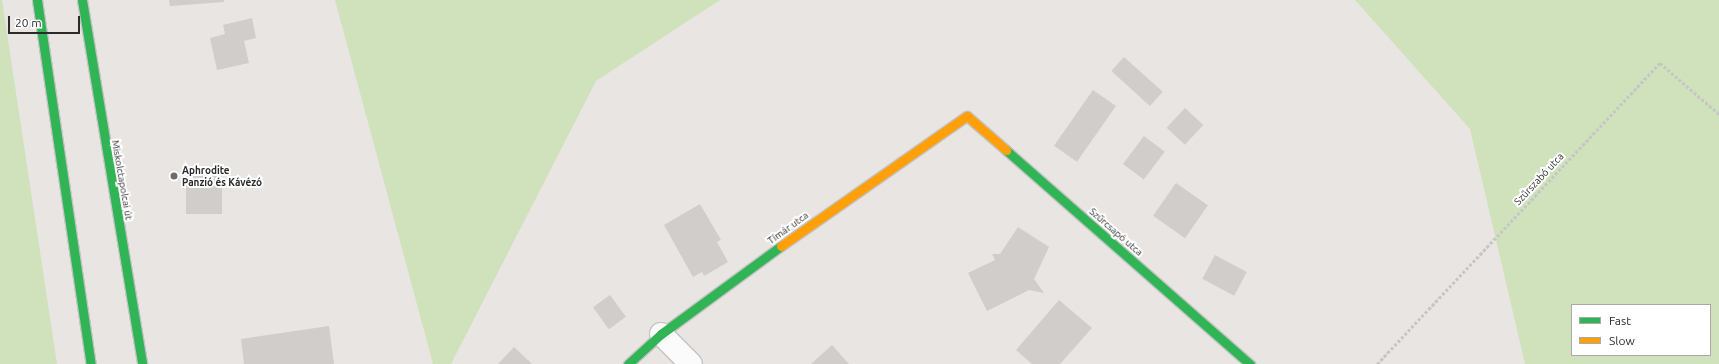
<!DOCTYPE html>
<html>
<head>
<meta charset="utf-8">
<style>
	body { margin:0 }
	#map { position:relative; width:1719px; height:364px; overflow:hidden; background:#e8e5e2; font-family:Ubuntu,sans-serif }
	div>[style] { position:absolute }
	.green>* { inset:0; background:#d0e2bc }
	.building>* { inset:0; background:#d0cdcb; transform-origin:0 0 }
	.path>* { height:2.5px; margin-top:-1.25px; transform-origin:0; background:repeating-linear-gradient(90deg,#c6c6c6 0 3px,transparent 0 5px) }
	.roads { filter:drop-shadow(1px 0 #c4c4c4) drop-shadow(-1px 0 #c4c4c4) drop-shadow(0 1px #c4c4c4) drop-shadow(0 -1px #c4c4c4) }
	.street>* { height:22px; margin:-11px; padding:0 11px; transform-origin:11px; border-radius:11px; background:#fcfbfb }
	.fast>* { height:9px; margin:-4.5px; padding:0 4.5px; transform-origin:4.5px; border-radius:4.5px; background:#30b455 }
	.slow>* { height:9px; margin:-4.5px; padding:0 4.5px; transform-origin:4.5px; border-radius:4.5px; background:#ff9f0a }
	.dots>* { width:11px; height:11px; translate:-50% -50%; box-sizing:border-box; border:2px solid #fff; border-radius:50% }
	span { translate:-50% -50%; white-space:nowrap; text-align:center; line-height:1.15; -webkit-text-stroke:4px #fff; paint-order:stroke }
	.poi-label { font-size:10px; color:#2b2b2b; font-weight:700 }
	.left { translate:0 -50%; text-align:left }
	.street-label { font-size:10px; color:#2b2b2b }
	.legend { position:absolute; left:1571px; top:304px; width:140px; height:52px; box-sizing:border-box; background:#fff; border:1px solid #aaa; margin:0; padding:5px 7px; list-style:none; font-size:12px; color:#2b2b2b }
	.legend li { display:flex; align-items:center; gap:8px; height:20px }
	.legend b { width:20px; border:1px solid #aaa }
	.scale { position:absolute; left:8px; top:16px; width:72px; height:18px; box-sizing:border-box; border:2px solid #2b2b2b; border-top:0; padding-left:5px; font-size:12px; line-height:14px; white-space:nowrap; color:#2b2b2b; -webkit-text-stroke:3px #fff; paint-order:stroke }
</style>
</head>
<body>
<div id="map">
	<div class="green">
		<div style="clip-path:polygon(0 0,2px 0,57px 364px,0 364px)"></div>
		<div style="clip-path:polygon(335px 0,720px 0,596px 81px,451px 364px,433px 364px)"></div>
		<div style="clip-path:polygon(evenodd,1355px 0,1719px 0,1719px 364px,1525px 364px,1470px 129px,1355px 0,1572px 305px,1710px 305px,1710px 355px,1572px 355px,1572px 305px)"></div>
	</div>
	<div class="building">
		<div style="clip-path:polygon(169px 0,224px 0,224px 2px,170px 6px)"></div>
		<div style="clip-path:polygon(252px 18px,256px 38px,244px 41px,249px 63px,217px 70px,210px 38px,225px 34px,223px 25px)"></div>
		<div style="left:1124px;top:57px;width:52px;height:19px;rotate:42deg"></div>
		<div style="left:1093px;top:90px;width:28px;height:68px;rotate:35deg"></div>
		<div style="left:1185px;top:108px;width:25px;height:27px;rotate:43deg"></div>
		<div style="left:1144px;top:136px;width:26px;height:35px;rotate:37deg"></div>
		<div style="left:186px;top:175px;width:36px;height:39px"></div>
		<div style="left:1176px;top:183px;width:39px;height:40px;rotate:35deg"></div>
		<div style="clip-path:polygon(700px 204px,721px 240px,717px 242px,728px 262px,704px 276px,702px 272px,693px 277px,664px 225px)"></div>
		<div style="clip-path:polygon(1018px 227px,1049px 247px,1034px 279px,1044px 293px,1029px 290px,987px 311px,968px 273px,995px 260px,992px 254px,1000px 254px)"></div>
		<div style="left:1215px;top:255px;width:36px;height:27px;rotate:28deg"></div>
		<div style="left:610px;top:295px;width:27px;height:21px;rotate:54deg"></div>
		<div style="clip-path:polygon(1059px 300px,1092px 328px,1060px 364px,1032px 364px,1016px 350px)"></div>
		<div style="clip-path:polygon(329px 326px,334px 364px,244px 364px,241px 339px)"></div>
		<div style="clip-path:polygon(832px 345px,849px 364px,811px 364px)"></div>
		<div style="clip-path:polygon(514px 347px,532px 364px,498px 364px)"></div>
	</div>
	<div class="path">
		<div style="left:1377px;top:364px;width:413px;rotate:-46.8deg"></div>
		<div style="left:1660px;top:63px;width:78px;rotate:40.8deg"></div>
	</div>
	<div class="roads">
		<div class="street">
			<div style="left:661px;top:334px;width:42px;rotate:45deg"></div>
		</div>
		<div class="fast">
			<div style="left:37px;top:0;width:368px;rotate:81.6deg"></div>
			<div style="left:82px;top:0;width:369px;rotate:80.6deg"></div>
			<div style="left:1006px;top:150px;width:325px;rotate:41.3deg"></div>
			<div style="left:628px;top:364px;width:45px;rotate:-42.3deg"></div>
			<div style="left:661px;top:334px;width:149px;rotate:-36.3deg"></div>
		</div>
		<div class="slow">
			<div style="left:781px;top:246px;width:227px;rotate:-35deg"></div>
			<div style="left:967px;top:116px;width:52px;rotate:41.1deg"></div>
		</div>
	</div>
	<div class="dots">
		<div style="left:174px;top:176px;background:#6d6c6b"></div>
	</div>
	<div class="poi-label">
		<span class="left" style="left:182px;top:176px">Aphrodite<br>Panzió és Kávézó</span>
	</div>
	<div class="street-label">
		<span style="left:1539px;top:179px;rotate:-47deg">Szűrszabó utca</span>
		<span style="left:122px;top:180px;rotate:80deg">Miskolctapolcai út</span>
		<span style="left:788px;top:228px;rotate:-36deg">Tímár utca</span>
		<span style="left:1116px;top:232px;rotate:41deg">Szűrcsapó utca</span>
	</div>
	<ul class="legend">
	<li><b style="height:5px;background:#30b455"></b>Fast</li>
	<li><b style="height:5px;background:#ff9f0a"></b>Slow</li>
	</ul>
	<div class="scale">20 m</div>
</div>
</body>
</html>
